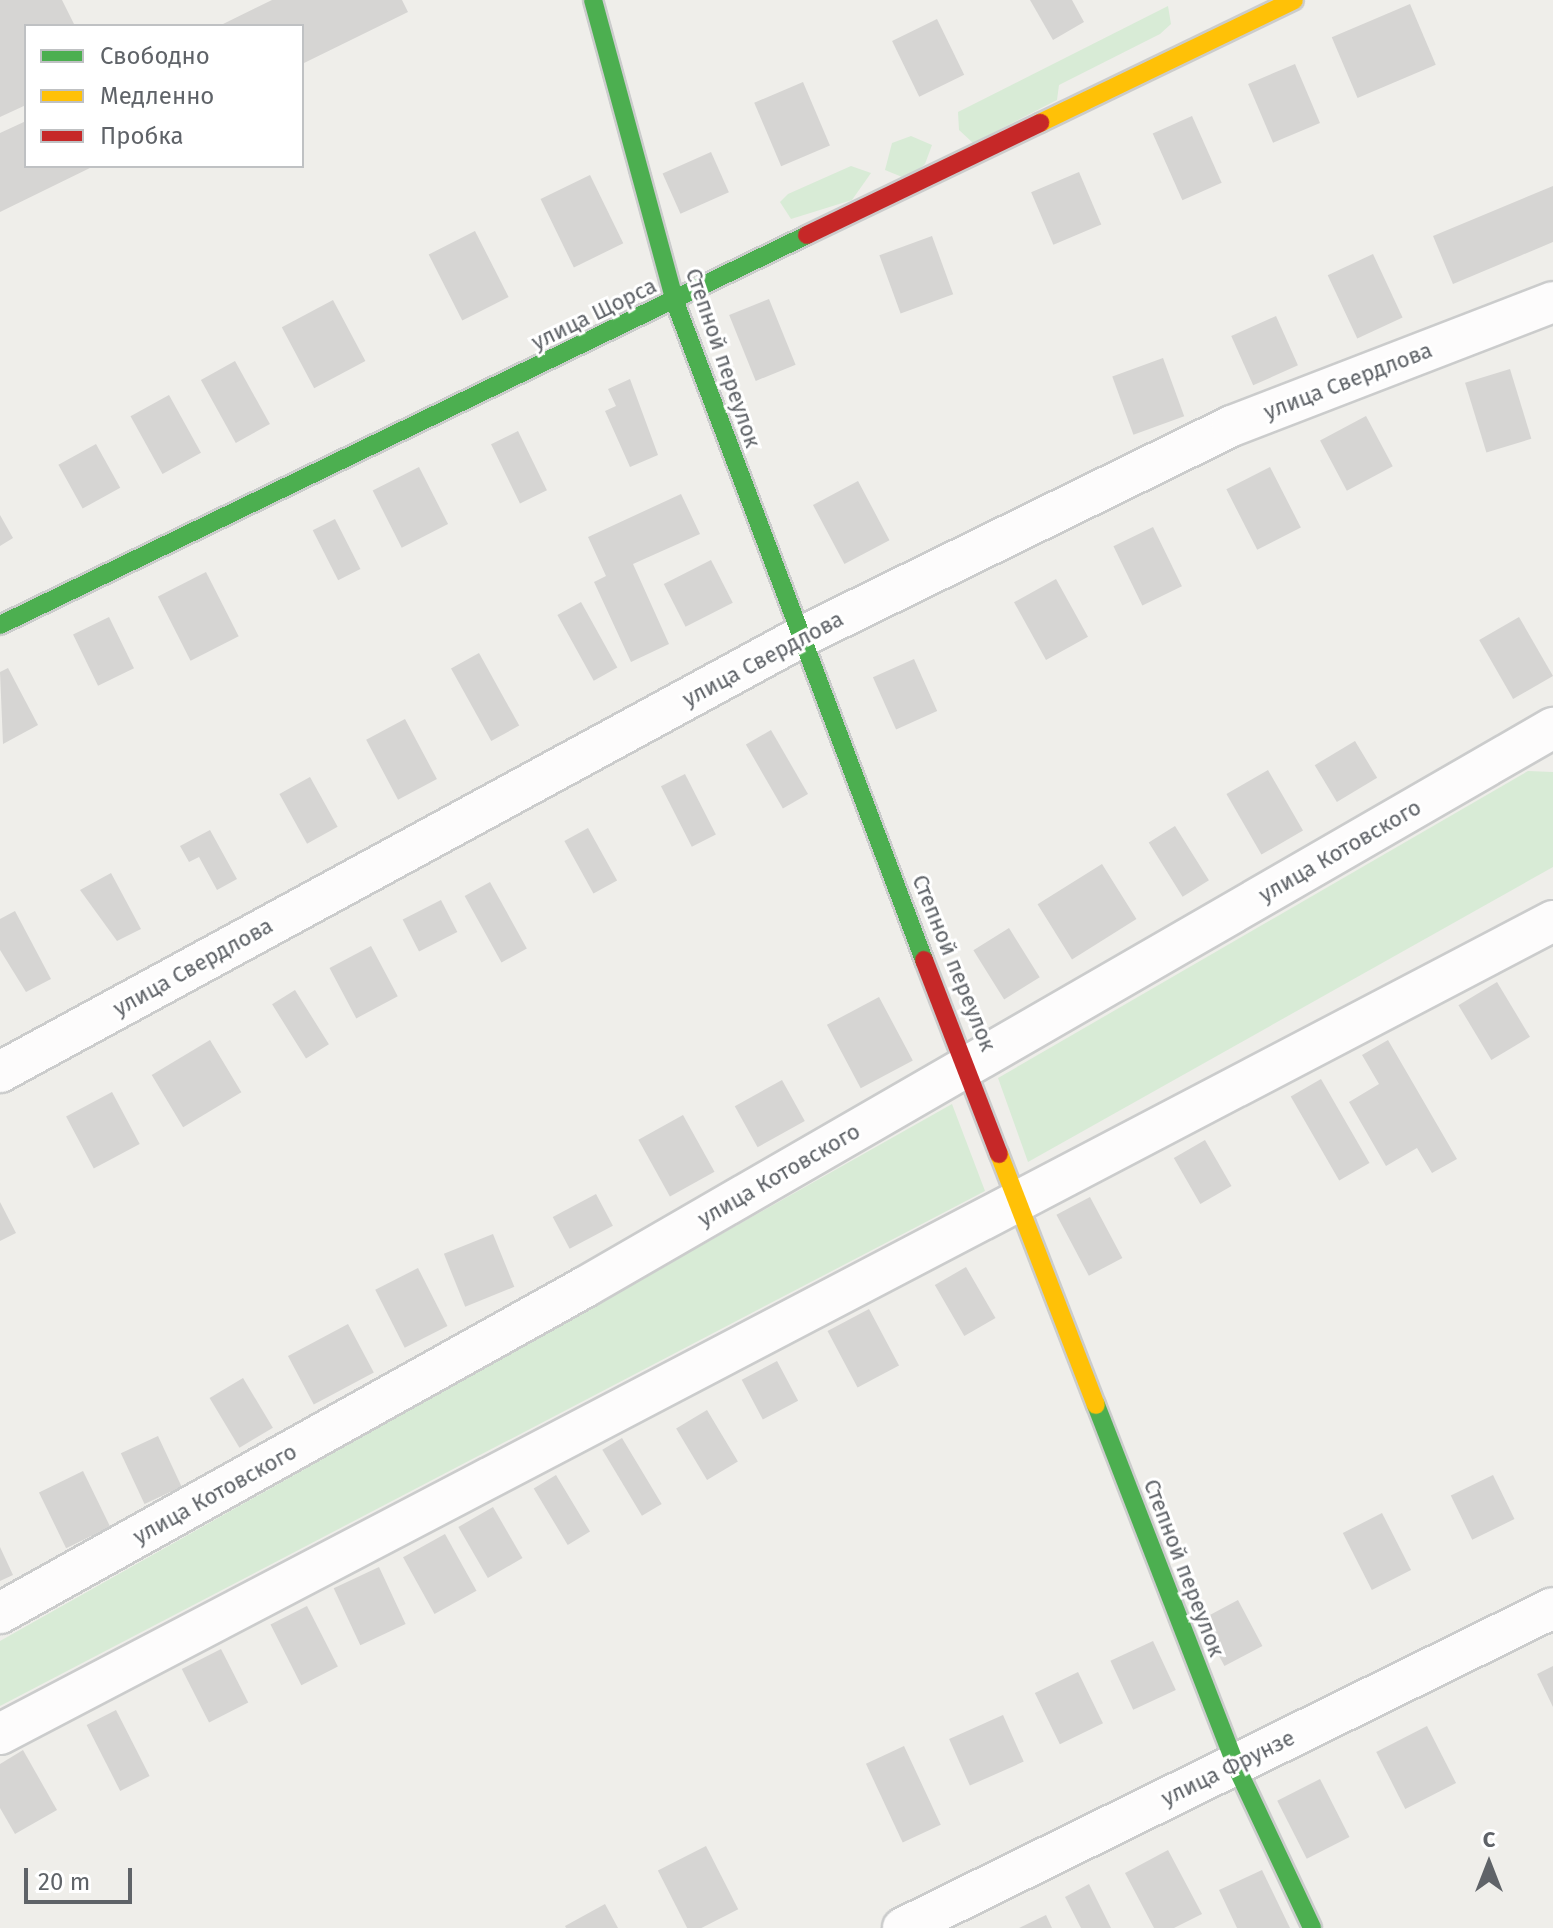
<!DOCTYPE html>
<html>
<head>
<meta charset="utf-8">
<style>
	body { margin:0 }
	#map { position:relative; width:1553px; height:1928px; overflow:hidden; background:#efeeea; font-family:"Fira Sans",sans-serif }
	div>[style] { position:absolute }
	.green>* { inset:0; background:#d8ebd6 }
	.building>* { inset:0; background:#d6d5d3; transform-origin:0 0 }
	.roads { filter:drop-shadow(2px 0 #cbcccc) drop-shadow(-2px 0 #cbcccc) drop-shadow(0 2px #cbcccc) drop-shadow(0 -2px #cbcccc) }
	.street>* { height:40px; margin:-20px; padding:0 20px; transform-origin:20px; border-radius:20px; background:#fdfcfc }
	.fast>* { height:18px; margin:-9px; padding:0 9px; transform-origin:9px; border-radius:9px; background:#4caf50 }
	.slow>* { height:18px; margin:-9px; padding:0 9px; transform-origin:9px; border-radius:9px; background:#ffc107 }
	.jam>* { height:18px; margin:-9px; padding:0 9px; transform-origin:9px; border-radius:9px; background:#c62828 }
	span { translate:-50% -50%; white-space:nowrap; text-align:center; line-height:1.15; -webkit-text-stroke:6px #fff; paint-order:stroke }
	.street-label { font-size:22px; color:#5f6368 }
	.legend { position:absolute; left:24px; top:24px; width:280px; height:144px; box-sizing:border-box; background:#fff; border:2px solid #bfc1c3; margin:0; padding:10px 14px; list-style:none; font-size:24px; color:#5f6368 }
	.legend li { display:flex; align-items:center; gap:16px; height:40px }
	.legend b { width:40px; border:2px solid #bfc1c3 }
	.north { position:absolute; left:1449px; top:1824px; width:80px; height:80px; -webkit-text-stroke:6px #fff; paint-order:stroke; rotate:0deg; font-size:22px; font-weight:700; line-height:32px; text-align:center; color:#5f6368 }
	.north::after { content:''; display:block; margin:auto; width:28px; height:36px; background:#5f6368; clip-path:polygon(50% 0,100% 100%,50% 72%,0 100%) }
	.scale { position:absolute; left:24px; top:1868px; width:108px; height:36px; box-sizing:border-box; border:4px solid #5f6368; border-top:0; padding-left:10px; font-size:24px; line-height:28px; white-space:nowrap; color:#5f6368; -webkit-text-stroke:6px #fff; paint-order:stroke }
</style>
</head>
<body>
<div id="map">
	<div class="green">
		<div style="clip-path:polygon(1168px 6px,1171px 24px,1160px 34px,1059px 85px,1057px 100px,973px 143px,959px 130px,958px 112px)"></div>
		<div style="clip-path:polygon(911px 136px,932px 145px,925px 164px,907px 179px,885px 170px,892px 143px)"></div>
		<div style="clip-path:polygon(851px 166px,871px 173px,852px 200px,791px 219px,780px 202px,788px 194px)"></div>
		<div style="clip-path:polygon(1528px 771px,1553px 772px,1553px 867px,1028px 1162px,998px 1078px)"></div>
		<div style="clip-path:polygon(952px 1104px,985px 1191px,0 1706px,0 1641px)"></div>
	</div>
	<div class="building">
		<div style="clip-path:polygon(0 0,62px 0,75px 26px,26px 26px,26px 105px,0 117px)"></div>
		<div style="clip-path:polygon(272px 0,402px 0,408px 12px,302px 64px,302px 26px,219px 26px)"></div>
		<div style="clip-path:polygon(1030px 0,1072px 0,1084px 22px,1053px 40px)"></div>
		<div style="left:1410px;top:4px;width:66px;height:85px;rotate:67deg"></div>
		<div style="left:937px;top:19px;width:62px;height:50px;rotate:64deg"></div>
		<div style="left:1295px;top:64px;width:64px;height:51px;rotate:67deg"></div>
		<div style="left:803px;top:82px;width:69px;height:53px;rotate:67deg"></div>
		<div style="left:1192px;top:116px;width:73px;height:43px;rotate:66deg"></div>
		<div style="clip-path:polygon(26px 121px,26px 166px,94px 166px,0 212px,0 133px)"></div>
		<div style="left:711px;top:152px;width:44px;height:53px;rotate:66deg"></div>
		<div style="left:1079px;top:172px;width:57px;height:52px;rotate:67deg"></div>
		<div style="left:590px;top:175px;width:76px;height:55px;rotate:64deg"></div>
		<div style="clip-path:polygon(1553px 186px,1553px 242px,1453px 284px,1433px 236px)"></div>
		<div style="left:475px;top:231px;width:74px;height:52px;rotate:63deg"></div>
		<div style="left:932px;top:236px;width:62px;height:56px;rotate:70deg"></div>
		<div style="left:1373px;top:254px;width:70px;height:50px;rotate:65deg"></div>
		<div style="left:769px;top:299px;width:71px;height:43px;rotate:68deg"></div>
		<div style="left:333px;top:300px;width:69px;height:58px;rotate:62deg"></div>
		<div style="left:1276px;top:316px;width:54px;height:49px;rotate:66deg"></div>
		<div style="left:1163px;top:358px;width:62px;height:54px;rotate:70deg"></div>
		<div style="left:235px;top:361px;width:72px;height:39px;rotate:61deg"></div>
		<div style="left:1510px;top:369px;width:73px;height:47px;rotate:73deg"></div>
		<div style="clip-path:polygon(630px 379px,658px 455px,630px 467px,605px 411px,616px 406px,608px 389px)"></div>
		<div style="left:169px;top:395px;width:66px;height:44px;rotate:61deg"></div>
		<div style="left:1366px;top:416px;width:57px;height:52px;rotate:62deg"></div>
		<div style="left:518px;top:431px;width:66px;height:30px;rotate:64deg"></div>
		<div style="left:96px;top:444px;width:50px;height:43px;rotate:61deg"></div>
		<div style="left:419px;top:467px;width:64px;height:52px;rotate:63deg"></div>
		<div style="left:1270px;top:467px;width:68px;height:49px;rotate:63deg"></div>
		<div style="left:858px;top:481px;width:67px;height:51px;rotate:62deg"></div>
		<div style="clip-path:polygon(681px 494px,700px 534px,633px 564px,669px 644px,631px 662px,594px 582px,606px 576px,588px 537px)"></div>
		<div style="clip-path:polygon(0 515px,13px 538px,0 546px)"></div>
		<div style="left:335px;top:519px;width:56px;height:25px;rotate:63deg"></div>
		<div style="left:1153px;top:527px;width:66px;height:44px;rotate:64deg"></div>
		<div style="left:711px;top:560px;width:48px;height:53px;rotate:63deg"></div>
		<div style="left:206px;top:572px;width:72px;height:54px;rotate:63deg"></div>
		<div style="left:1056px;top:579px;width:66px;height:48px;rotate:61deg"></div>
		<div style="left:581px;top:602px;width:75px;height:27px;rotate:61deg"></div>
		<div style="left:109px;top:617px;width:57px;height:40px;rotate:64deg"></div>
		<div style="left:1519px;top:617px;width:68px;height:46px;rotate:60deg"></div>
		<div style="left:479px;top:653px;width:83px;height:32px;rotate:61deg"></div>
		<div style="left:914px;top:659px;width:57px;height:45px;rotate:66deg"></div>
		<div style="clip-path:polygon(8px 668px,38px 725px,3px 744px,0 672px)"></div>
		<div style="left:405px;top:719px;width:68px;height:44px;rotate:62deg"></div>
		<div style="left:771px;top:730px;width:74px;height:29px;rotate:60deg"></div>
		<div style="left:1355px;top:741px;width:43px;height:47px;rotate:59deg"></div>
		<div style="left:1268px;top:770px;width:70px;height:48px;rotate:60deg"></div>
		<div style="left:685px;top:774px;width:68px;height:27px;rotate:63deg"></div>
		<div style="left:310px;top:777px;width:57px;height:35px;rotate:61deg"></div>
		<div style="left:1175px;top:826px;width:64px;height:31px;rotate:58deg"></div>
		<div style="left:588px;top:828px;width:60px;height:27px;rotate:61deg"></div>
		<div style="clip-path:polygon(210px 830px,237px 879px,217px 890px,199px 857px,189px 862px,180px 846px)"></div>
		<div style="left:1102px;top:864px;width:65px;height:76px;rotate:58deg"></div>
		<div style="clip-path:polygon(111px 873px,141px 929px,117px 941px,80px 890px)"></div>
		<div style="left:490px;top:882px;width:76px;height:29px;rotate:61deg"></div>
		<div style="left:441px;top:900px;width:36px;height:43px;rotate:63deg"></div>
		<div style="clip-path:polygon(15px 911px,51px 979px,26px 992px,0 950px,0 919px)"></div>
		<div style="left:1009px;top:928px;width:58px;height:42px;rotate:58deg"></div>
		<div style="left:371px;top:946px;width:57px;height:47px;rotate:62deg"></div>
		<div style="left:1497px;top:982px;width:64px;height:45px;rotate:59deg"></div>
		<div style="left:295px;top:990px;width:64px;height:27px;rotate:58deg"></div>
		<div style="left:879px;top:997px;width:72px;height:59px;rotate:62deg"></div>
		<div style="left:210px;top:1040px;width:61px;height:68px;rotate:59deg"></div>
		<div style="clip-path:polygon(1388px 1040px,1457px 1159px,1432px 1173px,1417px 1148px,1386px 1166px,1349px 1102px,1379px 1084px,1362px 1055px)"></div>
		<div style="left:1321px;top:1079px;width:97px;height:35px;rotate:60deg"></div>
		<div style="left:782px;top:1080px;width:47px;height:54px;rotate:61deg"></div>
		<div style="left:112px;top:1092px;width:59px;height:52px;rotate:62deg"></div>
		<div style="left:683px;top:1115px;width:65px;height:51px;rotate:61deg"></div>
		<div style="left:1205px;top:1140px;width:53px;height:36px;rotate:60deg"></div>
		<div style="left:596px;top:1194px;width:36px;height:49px;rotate:62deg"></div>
		<div style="left:1090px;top:1197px;width:69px;height:38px;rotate:62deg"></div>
		<div style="clip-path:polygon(0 1202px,16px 1233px,0 1241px)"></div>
		<div style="left:493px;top:1234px;width:57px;height:53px;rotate:68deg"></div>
		<div style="left:966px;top:1267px;width:59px;height:36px;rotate:60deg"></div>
		<div style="left:418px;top:1268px;width:65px;height:48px;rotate:63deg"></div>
		<div style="left:869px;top:1309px;width:64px;height:47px;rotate:62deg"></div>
		<div style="left:348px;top:1324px;width:55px;height:68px;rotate:62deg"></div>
		<div style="left:777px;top:1361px;width:45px;height:40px;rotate:62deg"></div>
		<div style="left:243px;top:1378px;width:58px;height:39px;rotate:59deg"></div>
		<div style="left:707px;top:1410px;width:60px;height:36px;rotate:59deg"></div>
		<div style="left:158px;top:1436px;width:56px;height:41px;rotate:65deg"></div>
		<div style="left:622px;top:1438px;width:77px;height:23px;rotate:59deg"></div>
		<div style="left:83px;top:1471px;width:62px;height:49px;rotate:64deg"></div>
		<div style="left:556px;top:1475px;width:66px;height:26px;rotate:59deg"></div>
		<div style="left:1493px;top:1475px;width:49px;height:47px;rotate:64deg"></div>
		<div style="left:493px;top:1507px;width:59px;height:40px;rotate:60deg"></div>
		<div style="left:1382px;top:1513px;width:64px;height:44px;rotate:63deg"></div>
		<div style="left:445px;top:1534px;width:65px;height:48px;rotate:61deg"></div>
		<div style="clip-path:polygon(0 1547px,13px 1575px,0 1581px)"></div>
		<div style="left:379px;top:1567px;width:63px;height:50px;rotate:65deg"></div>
		<div style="left:1238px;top:1600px;width:52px;height:43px;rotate:62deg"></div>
		<div style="left:307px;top:1606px;width:68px;height:41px;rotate:63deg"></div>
		<div style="left:1153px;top:1641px;width:54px;height:47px;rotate:65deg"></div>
		<div style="left:221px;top:1649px;width:60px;height:44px;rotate:63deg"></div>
		<div style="clip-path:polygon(1553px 1666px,1553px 1707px,1537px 1674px)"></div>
		<div style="left:1078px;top:1672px;width:57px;height:48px;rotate:64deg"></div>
		<div style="left:116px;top:1710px;width:74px;height:33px;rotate:63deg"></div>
		<div style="left:1003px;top:1715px;width:51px;height:59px;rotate:66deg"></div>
		<div style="left:1427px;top:1726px;width:64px;height:57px;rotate:63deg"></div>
		<div style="left:904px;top:1746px;width:87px;height:42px;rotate:65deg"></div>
		<div style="clip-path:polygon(23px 1750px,57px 1810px,15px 1834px,0 1808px,0 1764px)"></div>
		<div style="left:1320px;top:1779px;width:65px;height:48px;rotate:63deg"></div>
		<div style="left:706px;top:1846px;width:71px;height:54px;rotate:63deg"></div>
		<div style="clip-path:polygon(1168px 1850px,1202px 1914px,1174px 1928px,1154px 1928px,1125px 1873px)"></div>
		<div style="clip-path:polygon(1262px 1870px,1290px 1928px,1237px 1928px,1219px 1890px)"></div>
		<div style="clip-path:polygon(1089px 1884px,1111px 1928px,1081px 1928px,1065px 1897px)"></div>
		<div style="clip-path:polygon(605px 1904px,618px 1928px,566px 1928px,565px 1926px)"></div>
		<div style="clip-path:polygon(1046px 1915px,1052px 1928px,1019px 1928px)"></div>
	</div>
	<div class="roads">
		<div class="street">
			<div style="left:0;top:1072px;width:909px;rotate:-28.51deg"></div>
			<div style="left:799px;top:638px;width:482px;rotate:-26.1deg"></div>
			<div style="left:1232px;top:426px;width:344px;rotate:-21.1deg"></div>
			<div style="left:0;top:1613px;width:670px;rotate:-29.13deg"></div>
			<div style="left:585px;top:1287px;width:1118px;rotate:-30.01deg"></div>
			<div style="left:0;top:1734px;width:1753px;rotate:-27.63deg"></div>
			<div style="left:903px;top:1928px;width:724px;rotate:-26.21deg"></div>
		</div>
		<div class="fast">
			<div style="left:593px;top:0;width:313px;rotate:74.8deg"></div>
			<div style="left:675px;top:302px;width:704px;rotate:69.27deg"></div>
			<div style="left:0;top:625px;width:896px;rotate:-25.79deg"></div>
			<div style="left:1096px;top:1405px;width:385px;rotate:68.8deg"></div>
			<div style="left:1235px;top:1764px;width:181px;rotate:64.8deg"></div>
		</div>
		<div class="slow">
			<div style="left:1040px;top:123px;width:282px;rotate:-25.8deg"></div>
			<div style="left:999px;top:1154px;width:269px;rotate:68.9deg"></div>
		</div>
		<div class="jam">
			<div style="left:807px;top:235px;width:259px;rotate:-25.7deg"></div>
			<div style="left:924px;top:960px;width:208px;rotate:68.9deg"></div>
		</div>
	</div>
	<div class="street-label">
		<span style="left:594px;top:314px;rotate:-26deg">улица Щорса</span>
		<span style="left:723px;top:358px;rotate:71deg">Степной переулок</span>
		<span style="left:1348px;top:381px;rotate:-21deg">улица Свердлова</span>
		<span style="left:763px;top:659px;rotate:-28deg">улица Свердлова</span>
		<span style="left:1340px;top:851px;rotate:-30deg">улица Котовского</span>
		<span style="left:954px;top:963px;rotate:68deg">Степной переулок</span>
		<span style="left:193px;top:967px;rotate:-29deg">улица Свердлова</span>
		<span style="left:779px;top:1175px;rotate:-30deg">улица Котовского</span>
		<span style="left:215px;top:1494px;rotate:-29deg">улица Котовского</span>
		<span style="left:1184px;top:1568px;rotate:69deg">Степной переулок</span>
		<span style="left:1228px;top:1768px;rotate:-26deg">улица Фрунзе</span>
	</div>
	<ul class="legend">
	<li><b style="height:10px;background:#4caf50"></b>Свободно</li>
	<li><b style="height:10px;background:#ffc107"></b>Медленно</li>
	<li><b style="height:10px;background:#c62828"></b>Пробка</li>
	</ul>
	<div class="north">С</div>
	<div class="scale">20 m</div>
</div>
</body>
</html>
